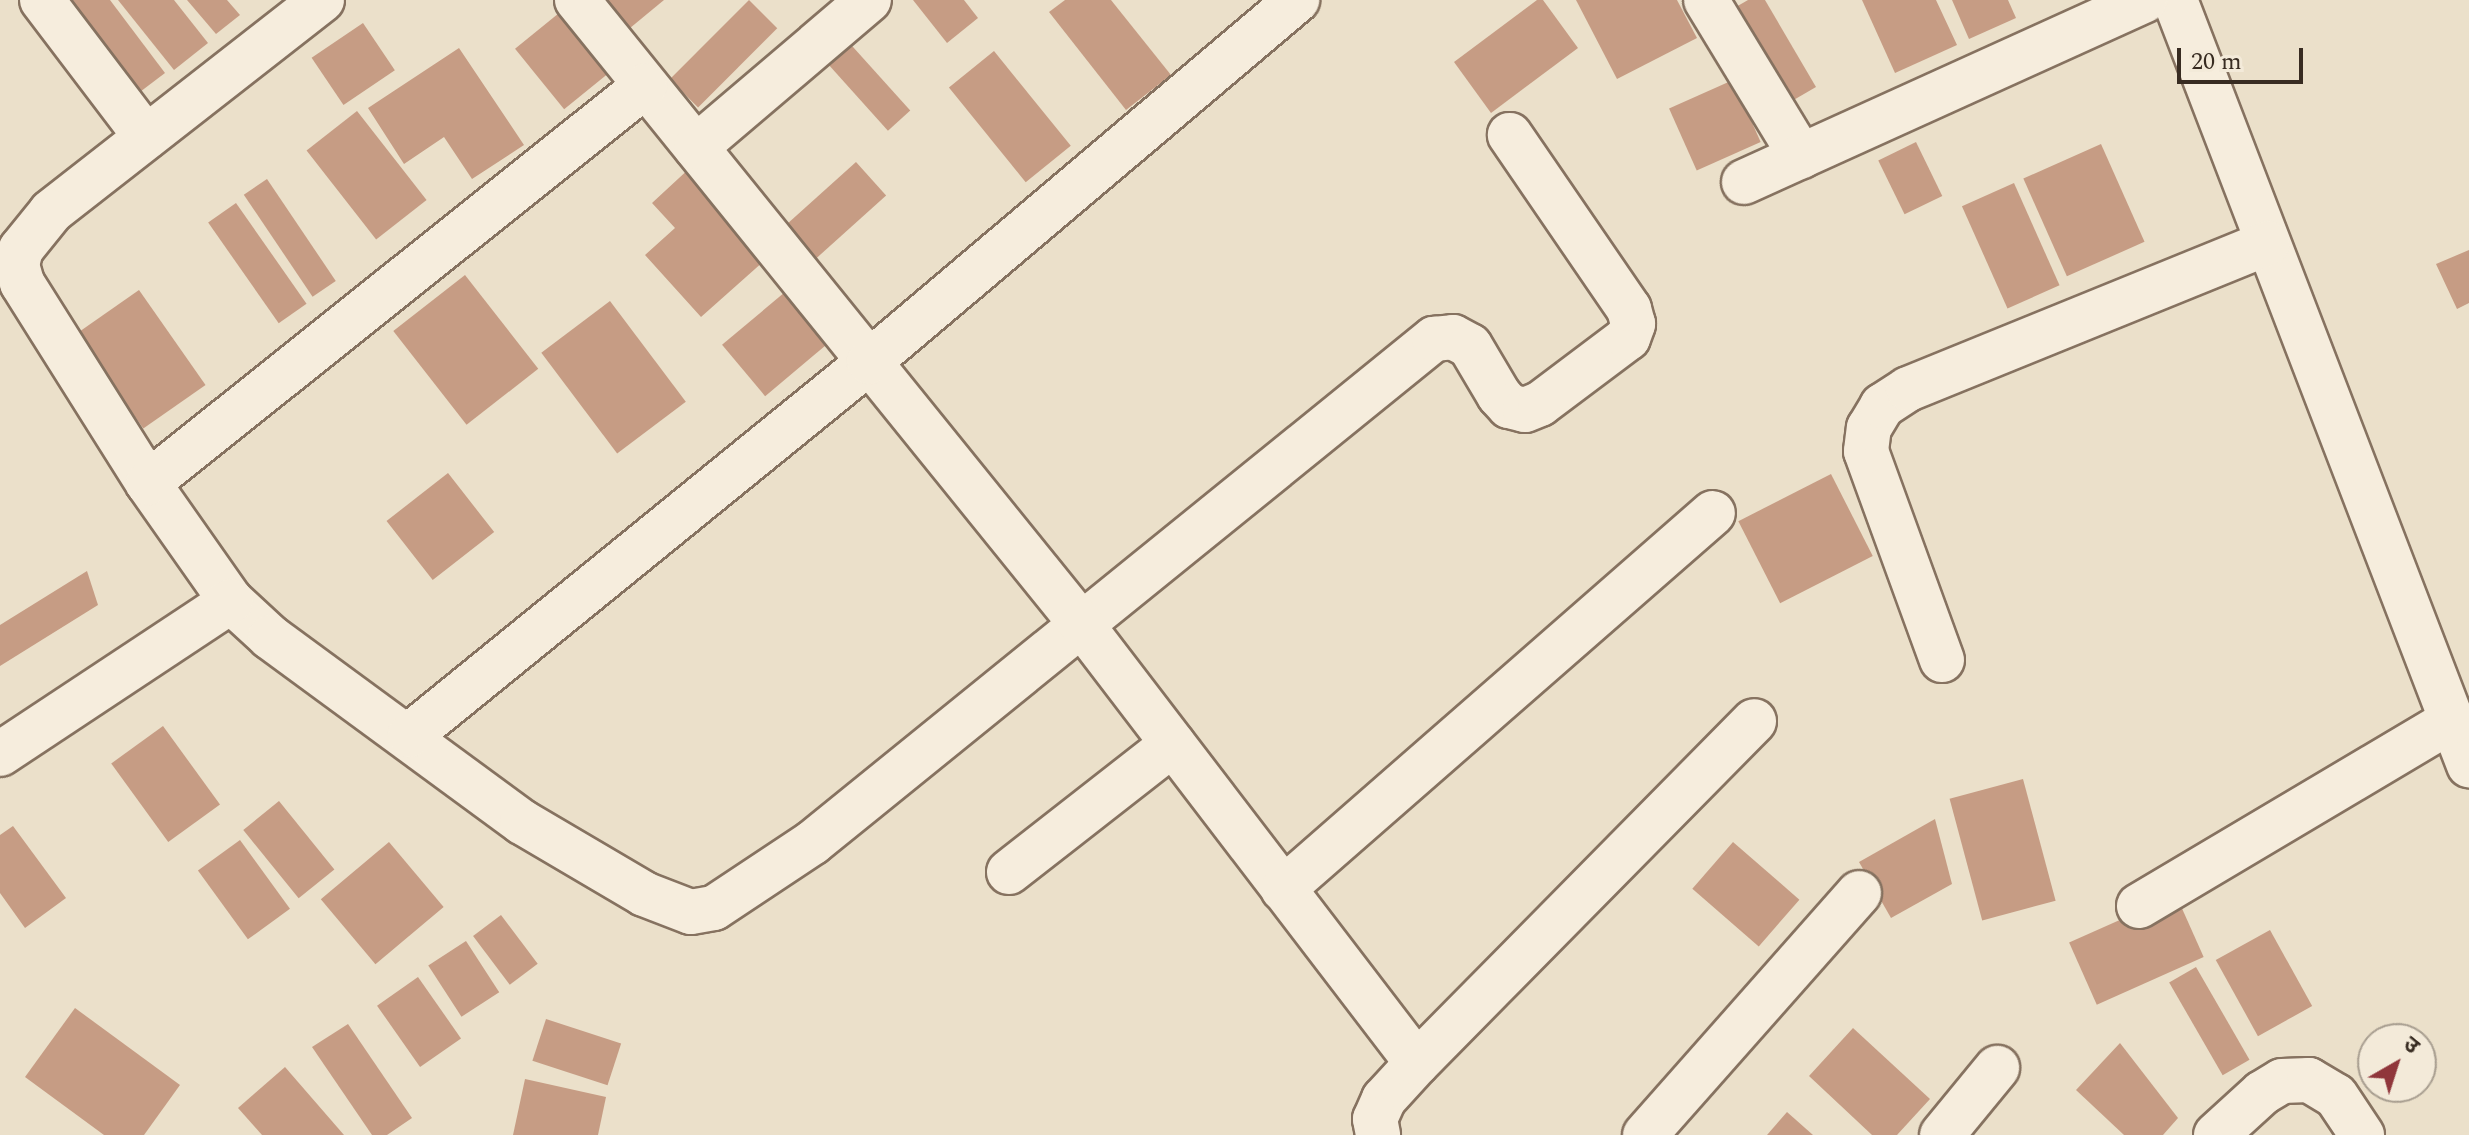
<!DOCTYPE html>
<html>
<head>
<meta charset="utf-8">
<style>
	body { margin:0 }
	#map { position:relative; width:2469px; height:1135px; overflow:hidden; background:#ebe0ca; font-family:Spectral,"Noto Sans Devanagari",serif }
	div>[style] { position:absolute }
	.building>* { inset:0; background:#c69c84; transform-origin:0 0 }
	.roads { filter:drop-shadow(2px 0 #867260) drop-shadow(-2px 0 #867260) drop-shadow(0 2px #867260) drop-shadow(0 -2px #867260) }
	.minor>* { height:44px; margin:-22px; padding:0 22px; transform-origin:22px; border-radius:22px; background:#f6eddd }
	span { translate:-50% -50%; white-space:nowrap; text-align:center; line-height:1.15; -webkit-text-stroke:6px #f3ead9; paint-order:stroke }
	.north { position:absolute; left:2357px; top:1023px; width:80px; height:80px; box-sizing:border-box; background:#f3ead9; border:2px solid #a89e90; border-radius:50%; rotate:39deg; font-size:22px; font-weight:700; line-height:32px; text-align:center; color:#382c22 }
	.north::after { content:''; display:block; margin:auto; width:28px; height:36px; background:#90363b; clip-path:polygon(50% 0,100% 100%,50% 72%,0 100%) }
	.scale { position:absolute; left:2177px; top:48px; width:126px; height:36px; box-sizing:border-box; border:4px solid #382c22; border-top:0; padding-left:10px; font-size:24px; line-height:28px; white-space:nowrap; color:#382c22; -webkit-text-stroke:6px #f3ead9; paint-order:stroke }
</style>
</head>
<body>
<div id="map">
	<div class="building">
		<div style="clip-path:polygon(53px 0,110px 0,165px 73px,128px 101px)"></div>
		<div style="clip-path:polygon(118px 0,174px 0,208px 43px,174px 70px)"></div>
		<div style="clip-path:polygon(187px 0,227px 0,240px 15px,216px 34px)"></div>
		<div style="clip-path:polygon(598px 0,664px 0,624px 33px)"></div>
		<div style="left:749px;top:0;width:40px;height:112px;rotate:45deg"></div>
		<div style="clip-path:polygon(913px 0,964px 0,978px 18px,947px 43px)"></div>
		<div style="clip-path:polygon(1065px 0,1111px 0,1171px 75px,1126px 110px,1049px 12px)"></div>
		<div style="clip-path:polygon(1537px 0,1543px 0,1578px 48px,1491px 113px,1454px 62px)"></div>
		<div style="clip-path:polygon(1576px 0,1677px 0,1697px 38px,1617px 79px)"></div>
		<div style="clip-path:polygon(1748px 0,1765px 0,1816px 87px,1785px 105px,1729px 11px)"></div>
		<div style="clip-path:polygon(1862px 0,1936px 0,1957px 45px,1895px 73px)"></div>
		<div style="clip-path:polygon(1952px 0,2008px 0,2016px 18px,1969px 39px)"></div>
		<div style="left:564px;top:9px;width:78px;height:63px;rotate:51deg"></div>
		<div style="left:363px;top:23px;width:57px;height:62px;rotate:56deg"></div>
		<div style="left:844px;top:37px;width:99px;height:30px;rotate:48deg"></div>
		<div style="clip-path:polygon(459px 48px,524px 145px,472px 179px,444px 137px,404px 164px,368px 108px)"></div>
		<div style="left:994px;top:51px;width:122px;height:58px;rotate:51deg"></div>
		<div style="left:1733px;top:80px;width:68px;height:70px;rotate:66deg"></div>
		<div style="left:357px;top:111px;width:113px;height:64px;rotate:52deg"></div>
		<div style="left:1916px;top:142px;width:60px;height:42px;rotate:64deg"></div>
		<div style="left:2101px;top:144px;width:107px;height:85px;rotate:66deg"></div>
		<div style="left:856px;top:162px;width:45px;height:95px;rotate:48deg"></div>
		<div style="clip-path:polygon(692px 166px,772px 254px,701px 317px,645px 255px,675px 228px,652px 203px)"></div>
		<div style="left:267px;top:179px;width:123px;height:28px;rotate:56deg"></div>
		<div style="left:2014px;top:183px;width:112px;height:57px;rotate:66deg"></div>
		<div style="left:236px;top:203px;width:123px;height:34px;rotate:55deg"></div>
		<div style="clip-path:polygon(2469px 250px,2469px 303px,2457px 309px,2436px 264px)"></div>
		<div style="left:465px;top:275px;width:119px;height:91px;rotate:52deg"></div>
		<div style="left:791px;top:287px;width:67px;height:90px;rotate:50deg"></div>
		<div style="left:139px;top:290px;width:116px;height:76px;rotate:55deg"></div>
		<div style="left:610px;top:301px;width:126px;height:86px;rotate:53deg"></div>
		<div style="left:448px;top:473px;width:75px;height:78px;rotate:52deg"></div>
		<div style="left:1831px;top:474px;width:92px;height:104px;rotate:63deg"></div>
		<div style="clip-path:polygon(87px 571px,98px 605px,0 666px,0 625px)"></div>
		<div style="left:163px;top:726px;width:97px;height:64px;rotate:54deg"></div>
		<div style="left:2023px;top:779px;width:126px;height:76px;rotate:75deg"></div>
		<div style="left:279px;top:801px;width:88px;height:46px;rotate:51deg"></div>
		<div style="clip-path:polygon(1935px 819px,1952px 884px,1891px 918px,1859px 862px)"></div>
		<div style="clip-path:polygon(13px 826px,66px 898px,25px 928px,0 893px,0 835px)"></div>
		<div style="left:240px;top:840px;width:85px;height:52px;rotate:54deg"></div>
		<div style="left:389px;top:842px;width:85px;height:89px;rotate:50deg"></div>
		<div style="left:1733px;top:842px;width:88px;height:62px;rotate:41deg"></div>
		<div style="left:2176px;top:895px;width:68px;height:117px;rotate:66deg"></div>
		<div style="left:501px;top:915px;width:61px;height:35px;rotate:53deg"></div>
		<div style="left:2270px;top:930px;width:87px;height:62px;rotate:61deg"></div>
		<div style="left:466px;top:941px;width:61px;height:45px;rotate:57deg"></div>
		<div style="left:2196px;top:967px;width:107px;height:31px;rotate:60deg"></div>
		<div style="left:418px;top:977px;width:75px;height:50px;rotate:55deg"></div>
		<div style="clip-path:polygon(75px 1008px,180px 1085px,144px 1135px,104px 1135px,25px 1077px)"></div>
		<div style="left:546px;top:1019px;width:79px;height:44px;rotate:18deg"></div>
		<div style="clip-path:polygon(348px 1024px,412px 1118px,387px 1135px,372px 1135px,312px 1047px)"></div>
		<div style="clip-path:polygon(1853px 1028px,1930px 1099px,1897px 1135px,1872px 1135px,1809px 1076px)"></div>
		<div style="clip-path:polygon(2120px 1043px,2178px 1118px,2163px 1135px,2124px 1135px,2076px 1090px)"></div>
		<div style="clip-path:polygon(285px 1067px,344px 1135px,262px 1135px,238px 1108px)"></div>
		<div style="clip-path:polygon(525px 1079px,606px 1097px,598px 1135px,513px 1135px)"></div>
		<div style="clip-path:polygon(1787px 1112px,1813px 1135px,1767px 1135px)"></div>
	</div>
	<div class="roads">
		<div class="minor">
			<div style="left:42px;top:0;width:172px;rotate:52.8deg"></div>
			<div style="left:322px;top:0;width:344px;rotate:142deg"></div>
			<div style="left:51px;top:212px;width:48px;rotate:129deg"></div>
			<div style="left:21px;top:249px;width:16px;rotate:104deg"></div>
			<div style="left:17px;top:265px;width:19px;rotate:74deg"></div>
			<div style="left:22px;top:283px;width:236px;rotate:57.8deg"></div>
			<div style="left:148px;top:483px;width:144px;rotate:54.9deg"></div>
			<div style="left:231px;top:601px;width:53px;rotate:42.7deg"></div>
			<div style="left:270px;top:637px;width:313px;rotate:36.3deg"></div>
			<div style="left:522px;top:822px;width:142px;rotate:30.5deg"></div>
			<div style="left:644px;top:894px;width:50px;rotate:21deg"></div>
			<div style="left:691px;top:912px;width:23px;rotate:-10deg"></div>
			<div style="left:714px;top:908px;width:118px;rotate:-33.6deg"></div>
			<div style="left:812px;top:843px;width:801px;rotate:-39.02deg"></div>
			<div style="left:1434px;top:339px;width:19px;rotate:-6deg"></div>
			<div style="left:1453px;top:337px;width:19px;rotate:28deg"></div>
			<div style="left:1470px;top:346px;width:57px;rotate:59.4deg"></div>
			<div style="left:1499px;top:395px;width:15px;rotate:48deg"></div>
			<div style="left:1509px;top:406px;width:16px;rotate:14deg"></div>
			<div style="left:1525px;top:410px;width:16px;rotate:-22deg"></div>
			<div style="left:1540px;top:404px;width:110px;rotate:-36.9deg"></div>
			<div style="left:1628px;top:338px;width:15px;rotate:-70deg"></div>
			<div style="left:1633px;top:324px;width:16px;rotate:-105deg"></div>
			<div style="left:1629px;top:309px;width:211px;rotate:-124.4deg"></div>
			<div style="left:577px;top:0;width:804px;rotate:51.06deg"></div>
			<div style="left:1082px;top:625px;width:551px;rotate:52.59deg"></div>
			<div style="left:1417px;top:1063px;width:49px;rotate:132.5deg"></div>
			<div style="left:1384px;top:1099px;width:22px;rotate:114deg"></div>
			<div style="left:1375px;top:1119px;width:16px;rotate:79deg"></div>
			<div style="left:1706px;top:0;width:183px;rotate:58.7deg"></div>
			<div style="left:2175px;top:0;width:820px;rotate:68.98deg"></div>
			<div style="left:696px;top:147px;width:227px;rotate:-40.4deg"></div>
			<div style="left:1744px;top:182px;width:440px;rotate:-24.4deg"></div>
			<div style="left:148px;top:483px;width:636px;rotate:-38.62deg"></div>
			<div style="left:1942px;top:660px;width:222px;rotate:-110deg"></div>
			<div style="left:1866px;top:451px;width:23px;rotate:-83deg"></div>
			<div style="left:1869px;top:428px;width:26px;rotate:-59deg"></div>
			<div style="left:1882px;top:406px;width:31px;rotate:-33deg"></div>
			<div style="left:1908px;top:389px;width:388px;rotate:-22.1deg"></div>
			<div style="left:410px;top:735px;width:591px;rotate:-39.1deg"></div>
			<div style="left:869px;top:362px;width:561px;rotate:-40.22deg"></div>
			<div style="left:0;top:754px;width:277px;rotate:-33.5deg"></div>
			<div style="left:1009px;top:872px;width:208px;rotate:-38deg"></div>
			<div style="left:1283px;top:889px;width:571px;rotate:-41.17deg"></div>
			<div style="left:2139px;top:906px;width:364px;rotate:-30.7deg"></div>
			<div style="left:1417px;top:1063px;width:480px;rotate:-45.4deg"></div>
			<div style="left:1645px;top:1135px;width:323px;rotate:-48.5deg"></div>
			<div style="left:1942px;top:1135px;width:87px;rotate:-50.6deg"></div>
			<div style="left:2216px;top:1135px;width:62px;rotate:-42.4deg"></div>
			<div style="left:2262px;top:1093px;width:23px;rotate:-31deg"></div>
			<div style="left:2282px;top:1081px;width:27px;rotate:-2deg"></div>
			<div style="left:2309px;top:1080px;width:31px;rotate:31deg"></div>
			<div style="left:2336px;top:1096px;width:47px;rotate:56.3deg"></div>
		</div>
	</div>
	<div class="north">उ</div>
	<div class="scale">20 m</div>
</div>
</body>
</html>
